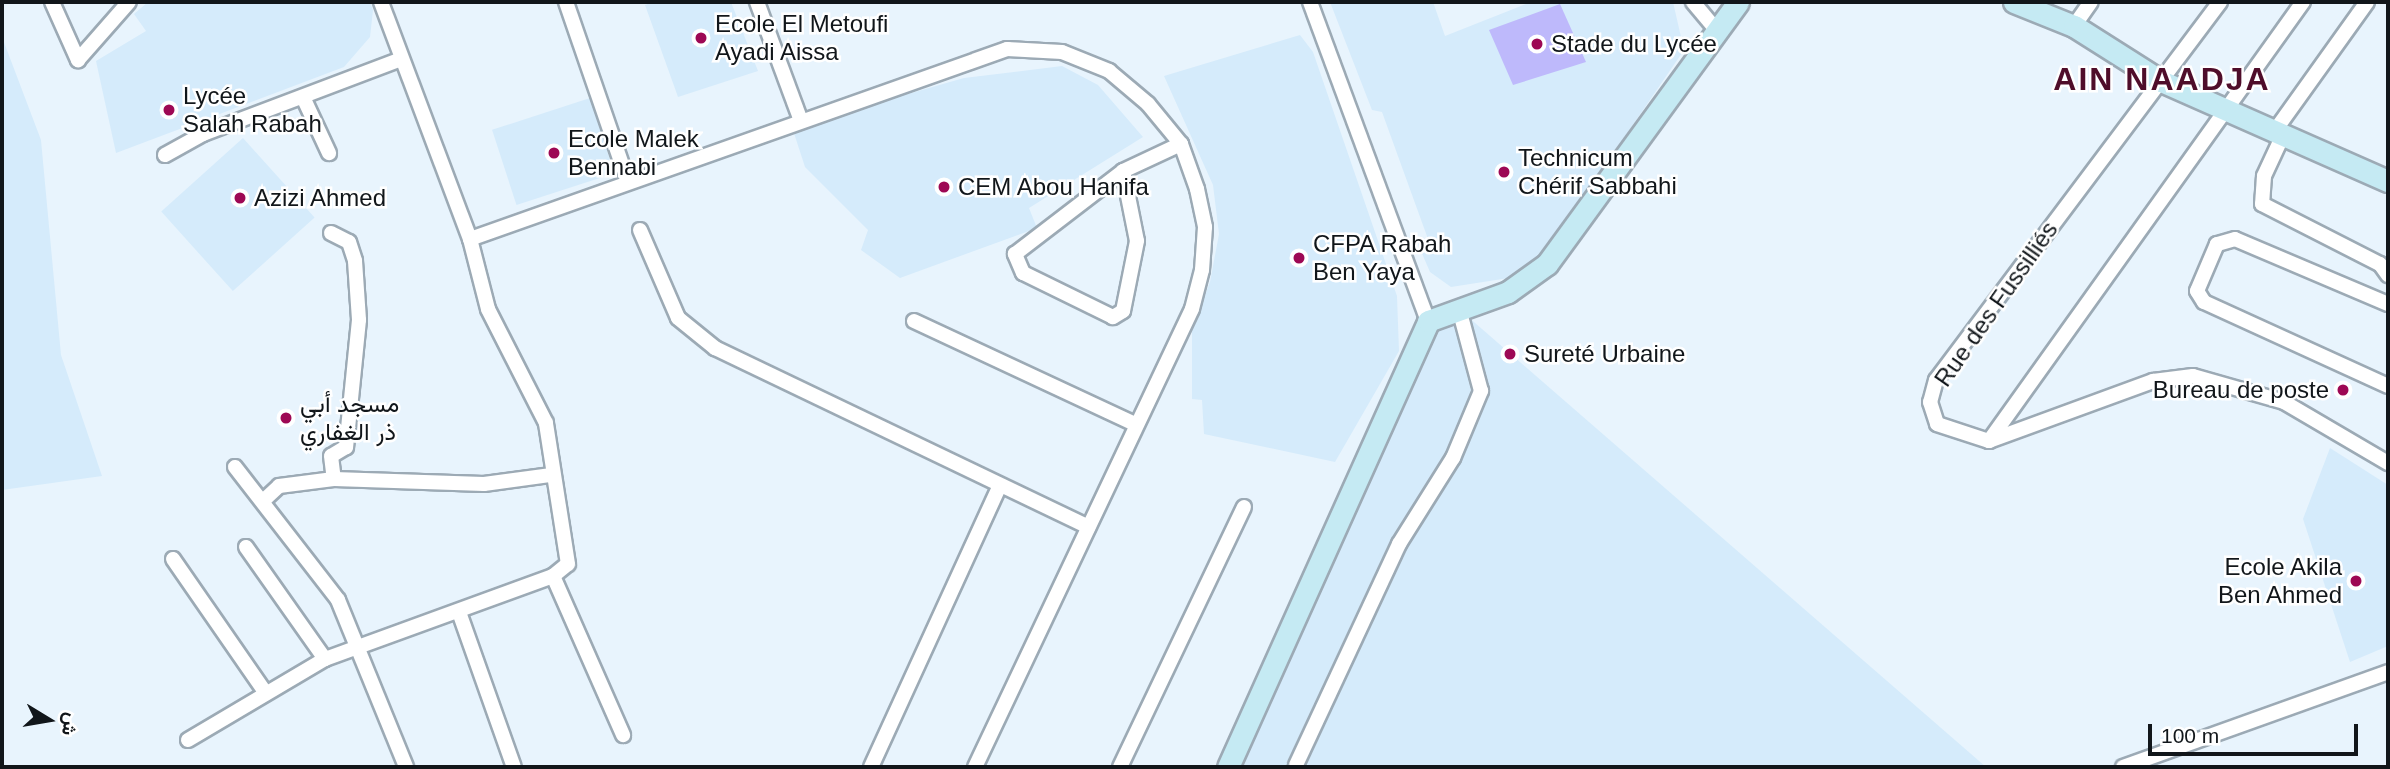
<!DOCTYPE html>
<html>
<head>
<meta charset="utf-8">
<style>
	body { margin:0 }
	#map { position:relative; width:2390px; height:769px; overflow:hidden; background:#e8f4fd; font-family:Helvetica,Vazirmatn,sans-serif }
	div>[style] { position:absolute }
	.built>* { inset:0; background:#d5ebfb; transform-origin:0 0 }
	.green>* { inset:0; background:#beb9fb }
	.roads { filter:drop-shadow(2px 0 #9caab5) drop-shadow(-2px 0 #9caab5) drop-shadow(0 2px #9caab5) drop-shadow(0 -2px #9caab5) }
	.street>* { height:14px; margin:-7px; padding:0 7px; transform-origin:7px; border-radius:7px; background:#fff }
	.secondary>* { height:21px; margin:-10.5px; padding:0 10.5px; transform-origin:10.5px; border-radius:10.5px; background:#c5eaf3 }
	.dots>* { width:19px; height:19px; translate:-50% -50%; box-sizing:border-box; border:4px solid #fff; border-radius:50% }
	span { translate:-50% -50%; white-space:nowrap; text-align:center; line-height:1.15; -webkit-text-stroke:5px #fff; paint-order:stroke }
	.poi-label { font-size:24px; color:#11161a }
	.left { translate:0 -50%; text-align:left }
	.right { translate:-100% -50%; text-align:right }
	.street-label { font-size:24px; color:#11161a }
	.district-label { font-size:32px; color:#4f0d2a; font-weight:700; letter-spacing:2px }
	.frame { position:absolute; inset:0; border:4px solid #11161a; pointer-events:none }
	.north { position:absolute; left:14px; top:685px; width:70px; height:70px; -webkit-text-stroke:5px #fff; paint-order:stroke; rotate:101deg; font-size:19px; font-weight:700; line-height:28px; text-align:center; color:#11161a }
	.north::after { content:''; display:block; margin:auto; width:24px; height:32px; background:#11161a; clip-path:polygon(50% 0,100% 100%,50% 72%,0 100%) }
	.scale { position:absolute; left:2148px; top:724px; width:210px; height:32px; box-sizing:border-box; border:4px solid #11161a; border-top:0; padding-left:9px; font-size:21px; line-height:24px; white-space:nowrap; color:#11161a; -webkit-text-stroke:5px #fff; paint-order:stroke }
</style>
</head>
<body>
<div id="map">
	<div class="built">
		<div style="clip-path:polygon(148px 2px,370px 2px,373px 10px,370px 37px,344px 67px,116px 153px,96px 61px,146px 31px,134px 14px)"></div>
		<div style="clip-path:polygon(653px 2px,731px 2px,758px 71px,678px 97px,645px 5px)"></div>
		<div style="clip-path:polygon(1330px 2px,1433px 2px,1445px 36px,1531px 2px,1673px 2px,1684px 50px,1544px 255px,1515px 277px,1451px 287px,1430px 272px,1417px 242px,1428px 239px,1382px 112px,1372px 110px)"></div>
		<div style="clip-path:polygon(1300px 35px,1313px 52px,1397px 296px,1399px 351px,1335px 462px,1204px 434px,1202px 400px,1192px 399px,1192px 328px,1210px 282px,1219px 234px,1213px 185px,1164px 76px)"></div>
		<div style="clip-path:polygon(2px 37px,41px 140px,61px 355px,102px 476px,2px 490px)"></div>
		<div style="clip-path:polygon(1062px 66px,1098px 85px,1143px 137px,1029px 208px,1037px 228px,900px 278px,861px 250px,868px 230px,805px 167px,792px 127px,964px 78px)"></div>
		<div style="left:590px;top:98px;width:79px;height:103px;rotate:72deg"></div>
		<div style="left:243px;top:138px;width:107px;height:110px;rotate:48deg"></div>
		<div style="clip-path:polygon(1459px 309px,1986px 767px,1239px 767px,1428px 321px)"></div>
		<div style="clip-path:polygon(2330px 448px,2388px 485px,2388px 646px,2350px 662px,2303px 519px)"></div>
	</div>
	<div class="green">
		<div style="clip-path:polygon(1560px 4px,1586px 62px,1513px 85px,1489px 30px)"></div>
	</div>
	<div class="roads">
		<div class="street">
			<div style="left:52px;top:2px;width:64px;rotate:65.9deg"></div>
			<div style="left:78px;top:60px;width:77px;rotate:-48.7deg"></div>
			<div style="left:566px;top:2px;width:190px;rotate:71deg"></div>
			<div style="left:757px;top:2px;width:124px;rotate:69.7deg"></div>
			<div style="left:1310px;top:2px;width:340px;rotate:69.7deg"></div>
			<div style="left:1693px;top:2px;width:33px;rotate:50deg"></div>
			<div style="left:2220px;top:2px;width:473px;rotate:126.9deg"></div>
			<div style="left:1936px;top:380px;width:23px;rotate:105deg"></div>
			<div style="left:1930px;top:402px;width:23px;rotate:72deg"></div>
			<div style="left:1937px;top:424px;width:55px;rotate:18.1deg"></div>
			<div style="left:1989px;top:441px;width:175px;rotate:-20.1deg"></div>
			<div style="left:2153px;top:381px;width:40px;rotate:-7.1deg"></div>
			<div style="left:2193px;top:376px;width:95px;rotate:15.9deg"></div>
			<div style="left:2284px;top:402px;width:121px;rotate:30.4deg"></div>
			<div style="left:2074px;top:26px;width:29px;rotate:-55deg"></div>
			<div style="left:303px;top:97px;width:62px;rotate:65.1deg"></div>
			<div style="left:2274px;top:132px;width:160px;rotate:-54.4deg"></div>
			<div style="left:2283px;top:135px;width:45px;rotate:114.9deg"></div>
			<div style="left:2264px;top:176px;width:28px;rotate:94deg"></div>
			<div style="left:2262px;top:204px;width:132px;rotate:27deg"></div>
			<div style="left:2380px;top:264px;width:14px;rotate:54deg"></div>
			<div style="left:165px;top:155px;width:43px;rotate:-28.9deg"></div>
			<div style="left:203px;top:134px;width:212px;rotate:-20.7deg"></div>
			<div style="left:1123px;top:171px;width:71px;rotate:78.7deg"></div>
			<div style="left:1137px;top:241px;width:71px;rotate:101.3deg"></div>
			<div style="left:1123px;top:311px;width:12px;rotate:149deg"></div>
			<div style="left:1113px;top:317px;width:100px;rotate:-153.9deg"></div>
			<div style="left:1023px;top:273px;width:21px;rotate:-113deg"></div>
			<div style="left:1015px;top:254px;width:136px;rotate:-37.5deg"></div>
			<div style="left:1123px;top:171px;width:64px;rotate:-25deg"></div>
			<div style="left:640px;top:230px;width:96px;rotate:66.6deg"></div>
			<div style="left:678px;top:318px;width:48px;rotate:39deg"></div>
			<div style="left:715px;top:348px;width:414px;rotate:25.6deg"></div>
			<div style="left:331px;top:233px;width:20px;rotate:27deg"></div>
			<div style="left:349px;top:242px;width:20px;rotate:72deg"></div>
			<div style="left:355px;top:261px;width:59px;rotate:86.1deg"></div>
			<div style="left:359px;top:320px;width:128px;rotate:95.8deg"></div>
			<div style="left:346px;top:447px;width:17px;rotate:149deg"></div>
			<div style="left:331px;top:456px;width:23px;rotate:83deg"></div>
			<div style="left:470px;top:239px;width:570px;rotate:-19.48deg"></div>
			<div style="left:1007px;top:49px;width:55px;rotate:3.1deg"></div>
			<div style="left:1062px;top:52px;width:51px;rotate:22deg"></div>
			<div style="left:1109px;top:71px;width:51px;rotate:40.2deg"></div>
			<div style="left:1148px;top:104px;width:52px;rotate:50.5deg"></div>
			<div style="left:1181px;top:144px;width:48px;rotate:70.4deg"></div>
			<div style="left:1197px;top:189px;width:39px;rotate:78deg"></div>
			<div style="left:1205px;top:227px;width:43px;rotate:94deg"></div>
			<div style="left:1202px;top:270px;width:40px;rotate:104.4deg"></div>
			<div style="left:1192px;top:309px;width:507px;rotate:115.35deg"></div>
			<div style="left:2388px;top:304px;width:166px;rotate:-157deg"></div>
			<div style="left:2235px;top:239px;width:19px;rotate:164deg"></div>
			<div style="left:2217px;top:244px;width:51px;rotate:113.1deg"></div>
			<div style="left:2197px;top:291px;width:13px;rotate:58deg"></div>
			<div style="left:2204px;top:302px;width:202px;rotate:24.5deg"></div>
			<div style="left:914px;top:321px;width:244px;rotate:25deg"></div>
			<div style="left:1989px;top:441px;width:540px;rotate:-54.43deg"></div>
			<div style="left:235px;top:467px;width:168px;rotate:52.2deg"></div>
			<div style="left:338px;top:600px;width:180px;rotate:67.8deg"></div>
			<div style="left:263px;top:501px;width:22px;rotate:-43deg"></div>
			<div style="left:279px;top:486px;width:55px;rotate:-7.3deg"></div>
			<div style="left:334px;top:479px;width:150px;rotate:1.9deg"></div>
			<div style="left:484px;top:484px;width:68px;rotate:-7.7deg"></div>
			<div style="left:246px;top:547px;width:137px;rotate:54.8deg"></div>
			<div style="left:173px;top:559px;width:162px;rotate:55.3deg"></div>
			<div style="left:553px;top:576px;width:174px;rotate:66.2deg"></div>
			<div style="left:459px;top:612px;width:164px;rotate:70.5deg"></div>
			<div style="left:188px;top:740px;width:159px;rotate:-30.6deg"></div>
			<div style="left:325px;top:659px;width:243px;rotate:-20deg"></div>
			<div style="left:553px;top:576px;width:19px;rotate:-39deg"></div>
			<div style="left:568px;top:564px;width:143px;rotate:-98.9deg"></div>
			<div style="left:546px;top:423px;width:128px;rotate:-117deg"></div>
			<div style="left:488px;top:309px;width:72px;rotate:-104.4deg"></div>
			<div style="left:470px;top:239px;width:253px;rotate:-110.6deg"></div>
			<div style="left:1296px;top:765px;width:244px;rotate:-65deg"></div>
			<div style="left:1399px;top:544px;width:102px;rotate:-57.9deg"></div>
			<div style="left:1453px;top:458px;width:73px;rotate:-67.3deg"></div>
			<div style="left:1481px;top:391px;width:85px;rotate:-105deg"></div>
			<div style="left:871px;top:767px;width:308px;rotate:-65.4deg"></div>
			<div style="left:1120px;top:767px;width:288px;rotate:-64.5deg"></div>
			<div style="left:2123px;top:767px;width:282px;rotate:-19.7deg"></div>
		</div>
		<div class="secondary">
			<div style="left:2014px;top:2px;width:65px;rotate:21.8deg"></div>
			<div style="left:2074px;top:26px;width:103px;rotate:32.3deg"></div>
			<div style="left:2161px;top:81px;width:248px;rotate:23.8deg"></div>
			<div style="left:1228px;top:767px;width:489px;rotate:-65.8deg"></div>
			<div style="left:1428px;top:321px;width:85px;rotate:-19.9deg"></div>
			<div style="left:1508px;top:292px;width:48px;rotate:-35.7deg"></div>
			<div style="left:1547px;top:264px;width:324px;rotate:-53.9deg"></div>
		</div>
	</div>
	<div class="dots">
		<div style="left:701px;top:38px;background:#9d0854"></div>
		<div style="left:1537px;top:44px;background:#9d0854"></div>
		<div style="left:169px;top:110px;background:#9d0854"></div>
		<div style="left:554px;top:153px;background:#9d0854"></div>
		<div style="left:1504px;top:172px;background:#9d0854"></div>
		<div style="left:944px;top:187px;background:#9d0854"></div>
		<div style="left:240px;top:198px;background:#9d0854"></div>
		<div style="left:1299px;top:258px;background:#9d0854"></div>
		<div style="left:1510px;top:354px;background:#9d0854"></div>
		<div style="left:2343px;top:390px;background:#9d0854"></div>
		<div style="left:286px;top:418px;background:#9d0854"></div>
		<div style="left:2356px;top:581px;background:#9d0854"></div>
	</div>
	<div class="poi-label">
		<span class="left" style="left:715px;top:38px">Ecole El Metoufi<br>Ayadi Aissa</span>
		<span class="left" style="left:1551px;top:44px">Stade du Lycée</span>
		<span class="left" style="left:183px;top:110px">Lycée<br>Salah Rabah</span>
		<span class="left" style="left:568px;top:153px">Ecole Malek<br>Bennabi</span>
		<span class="left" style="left:1518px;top:172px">Technicum<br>Chérif Sabbahi</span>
		<span class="left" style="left:958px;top:187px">CEM Abou Hanifa</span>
		<span class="left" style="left:254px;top:198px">Azizi Ahmed</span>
		<span class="left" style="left:1313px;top:258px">CFPA Rabah<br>Ben Yaya</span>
		<span class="left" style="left:1524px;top:354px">Sureté Urbaine</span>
		<span class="right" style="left:2329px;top:390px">Bureau de poste</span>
		<span class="left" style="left:300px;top:418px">مسجد أبي<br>ذر الغفاري</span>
		<span class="right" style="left:2342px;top:581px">Ecole Akila<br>Ben Ahmed</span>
	</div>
	<div class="street-label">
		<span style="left:1996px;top:304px;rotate:-55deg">Rue des Fussilliés</span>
	</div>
	<div class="district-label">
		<span style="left:2162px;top:79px">AIN NAADJA</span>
	</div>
	<div class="frame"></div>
	<div class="north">ش</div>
	<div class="scale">100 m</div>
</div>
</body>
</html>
